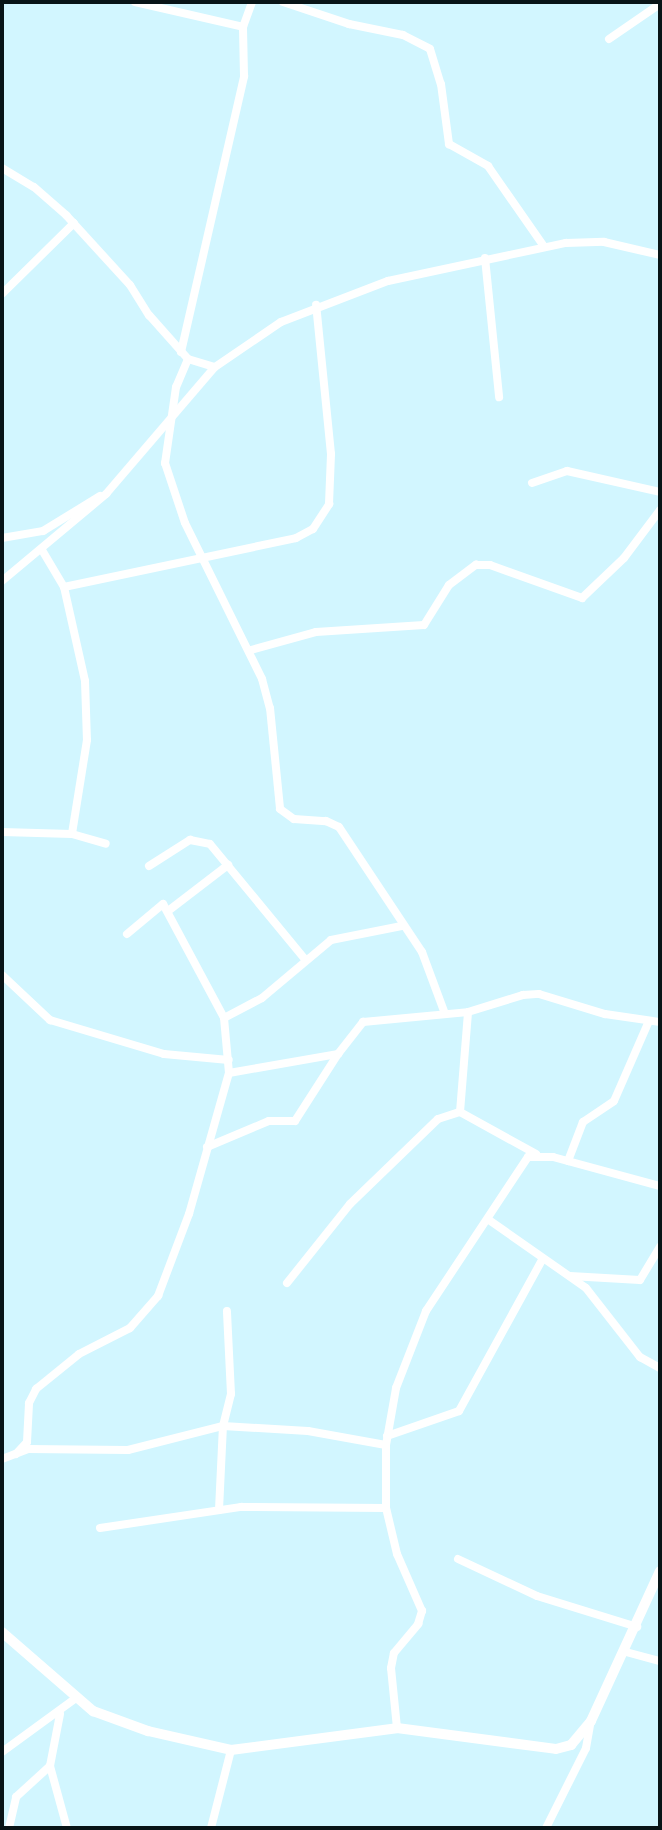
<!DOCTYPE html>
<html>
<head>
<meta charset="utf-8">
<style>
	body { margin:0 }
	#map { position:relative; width:662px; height:1830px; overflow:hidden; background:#d2f6ff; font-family:"Times New Roman",serif }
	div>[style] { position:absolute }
	.minor>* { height:8px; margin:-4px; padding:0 4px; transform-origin:4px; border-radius:4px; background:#fff }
	.tertiary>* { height:10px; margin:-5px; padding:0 5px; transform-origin:5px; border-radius:5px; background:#fff }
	span { translate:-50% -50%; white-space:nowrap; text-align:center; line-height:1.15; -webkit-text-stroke:6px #fff; paint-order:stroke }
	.frame { position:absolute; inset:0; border:4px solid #081417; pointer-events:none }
</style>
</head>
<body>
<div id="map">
	<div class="minor">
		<div style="left:135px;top:2px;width:111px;rotate:13deg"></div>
		<div style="left:283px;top:2px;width:70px;rotate:18.4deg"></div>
		<div style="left:349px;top:24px;width:55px;rotate:11.5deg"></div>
		<div style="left:403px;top:35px;width:30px;rotate:27deg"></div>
		<div style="left:430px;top:49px;width:37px;rotate:73deg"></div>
		<div style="left:441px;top:84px;width:61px;rotate:82.4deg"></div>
		<div style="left:449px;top:144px;width:45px;rotate:29.4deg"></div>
		<div style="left:488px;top:166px;width:96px;rotate:55.2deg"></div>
		<div style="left:609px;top:39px;width:62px;rotate:-34.5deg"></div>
		<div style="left:2px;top:168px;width:37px;rotate:31deg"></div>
		<div style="left:34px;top:187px;width:43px;rotate:41.2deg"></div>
		<div style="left:66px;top:215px;width:95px;rotate:47.6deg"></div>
		<div style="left:130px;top:285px;width:36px;rotate:58deg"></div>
		<div style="left:149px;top:315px;width:59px;rotate:48.4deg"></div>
		<div style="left:188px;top:359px;width:28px;rotate:17deg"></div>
		<div style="left:215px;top:367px;width:80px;rotate:-34.3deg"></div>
		<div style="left:281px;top:322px;width:115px;rotate:-21deg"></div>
		<div style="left:388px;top:281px;width:182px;rotate:-12.1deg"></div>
		<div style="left:566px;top:243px;width:38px;rotate:-2deg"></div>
		<div style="left:604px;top:242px;width:57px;rotate:13.1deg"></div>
		<div style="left:485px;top:258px;width:140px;rotate:84.2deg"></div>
		<div style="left:2px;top:294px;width:101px;rotate:-44.6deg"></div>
		<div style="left:181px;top:352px;width:283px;rotate:-77.1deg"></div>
		<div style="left:244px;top:76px;width:49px;rotate:-91.2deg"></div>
		<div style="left:243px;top:27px;width:27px;rotate:-70deg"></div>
		<div style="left:188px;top:359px;width:30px;rotate:113deg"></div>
		<div style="left:176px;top:387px;width:77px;rotate:98.2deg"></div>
		<div style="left:165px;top:463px;width:63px;rotate:71.6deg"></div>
		<div style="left:185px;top:523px;width:174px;rotate:63.7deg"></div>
		<div style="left:262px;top:679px;width:30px;rotate:75deg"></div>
		<div style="left:270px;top:708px;width:101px;rotate:84.3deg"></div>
		<div style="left:280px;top:809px;width:17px;rotate:36deg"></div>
		<div style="left:294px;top:819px;width:32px;rotate:4deg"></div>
		<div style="left:326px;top:821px;width:14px;rotate:25deg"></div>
		<div style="left:339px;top:827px;width:150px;rotate:56.4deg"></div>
		<div style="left:422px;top:952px;width:66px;rotate:69.6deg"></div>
		<div style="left:532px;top:483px;width:37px;rotate:-19deg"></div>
		<div style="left:567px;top:471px;width:95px;rotate:12.7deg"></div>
		<div style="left:2px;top:538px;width:42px;rotate:-9.7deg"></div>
		<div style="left:43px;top:531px;width:67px;rotate:-31.6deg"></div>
		<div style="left:42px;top:550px;width:43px;rotate:59.3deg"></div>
		<div style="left:64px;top:587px;width:96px;rotate:77.4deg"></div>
		<div style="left:85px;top:681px;width:59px;rotate:88.1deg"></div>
		<div style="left:87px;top:740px;width:95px;rotate:99.1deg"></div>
		<div style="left:2px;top:581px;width:136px;rotate:-39.9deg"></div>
		<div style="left:106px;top:494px;width:167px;rotate:-49.4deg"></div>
		<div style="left:64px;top:587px;width:237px;rotate:-11.9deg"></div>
		<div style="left:296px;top:538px;width:19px;rotate:-28deg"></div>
		<div style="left:313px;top:529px;width:30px;rotate:-57deg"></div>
		<div style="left:329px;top:504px;width:50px;rotate:-87.7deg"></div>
		<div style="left:331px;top:454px;width:150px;rotate:-95.7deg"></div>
		<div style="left:251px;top:650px;width:67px;rotate:-15.5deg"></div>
		<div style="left:316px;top:632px;width:108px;rotate:-3.7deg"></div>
		<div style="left:424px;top:625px;width:47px;rotate:-58deg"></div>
		<div style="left:449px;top:585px;width:34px;rotate:-37deg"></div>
		<div style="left:476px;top:565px;width:14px"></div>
		<div style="left:490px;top:565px;width:98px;rotate:19.7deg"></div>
		<div style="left:582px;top:598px;width:58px;rotate:-43.6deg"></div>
		<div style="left:624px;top:558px;width:60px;rotate:-53.1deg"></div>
		<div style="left:2px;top:832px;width:70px;rotate:1.6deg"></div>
		<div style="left:72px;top:834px;width:35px;rotate:16deg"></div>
		<div style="left:149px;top:866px;width:49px;rotate:-32.4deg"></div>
		<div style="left:190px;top:840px;width:20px;rotate:11deg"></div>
		<div style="left:210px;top:844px;width:148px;rotate:50.5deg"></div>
		<div style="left:168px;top:911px;width:76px;rotate:-37.5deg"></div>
		<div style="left:127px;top:934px;width:47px;rotate:-39.8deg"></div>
		<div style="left:163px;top:904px;width:129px;rotate:61.8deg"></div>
		<div style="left:224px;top:1018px;width:55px;rotate:84.8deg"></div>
		<div style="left:2px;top:975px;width:66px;rotate:43.2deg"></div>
		<div style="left:50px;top:1020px;width:119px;rotate:16.6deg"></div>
		<div style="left:164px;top:1054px;width:65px;rotate:5.3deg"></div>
		<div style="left:224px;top:1018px;width:43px;rotate:-27.8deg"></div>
		<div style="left:262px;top:998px;width:90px;rotate:-40deg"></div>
		<div style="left:331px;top:940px;width:72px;rotate:-11.2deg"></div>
		<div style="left:460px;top:1112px;width:100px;rotate:-85.4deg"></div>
		<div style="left:207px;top:1147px;width:67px;rotate:-22.8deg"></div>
		<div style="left:269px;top:1121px;width:26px"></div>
		<div style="left:295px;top:1121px;width:80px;rotate:-57.3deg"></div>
		<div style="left:568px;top:1161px;width:42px;rotate:-69deg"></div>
		<div style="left:583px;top:1122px;width:37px;rotate:-34deg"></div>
		<div style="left:614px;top:1101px;width:85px;rotate:-66.4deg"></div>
		<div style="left:489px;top:1220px;width:118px;rotate:35deg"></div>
		<div style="left:586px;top:1288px;width:88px;rotate:52deg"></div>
		<div style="left:640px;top:1357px;width:23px;rotate:29deg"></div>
		<div style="left:570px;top:1276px;width:70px;rotate:3.3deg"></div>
		<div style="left:640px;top:1280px;width:39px;rotate:-59deg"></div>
		<div style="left:287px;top:1283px;width:101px;rotate:-51.4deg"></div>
		<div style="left:350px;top:1204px;width:122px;rotate:-44deg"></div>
		<div style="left:438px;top:1119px;width:23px;rotate:-18deg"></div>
		<div style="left:460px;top:1112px;width:87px;rotate:28.9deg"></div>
		<div style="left:387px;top:1436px;width:76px;rotate:-19.1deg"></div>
		<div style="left:459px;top:1411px;width:172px;rotate:-61.2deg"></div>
		<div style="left:16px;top:1454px;width:16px;rotate:-47deg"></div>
		<div style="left:27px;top:1442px;width:39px;rotate:-87deg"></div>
		<div style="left:29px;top:1403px;width:16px;rotate:-63deg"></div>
		<div style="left:36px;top:1389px;width:55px;rotate:-39.1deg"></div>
		<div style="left:79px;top:1354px;width:57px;rotate:-27deg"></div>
		<div style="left:130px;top:1328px;width:43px;rotate:-48.8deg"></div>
		<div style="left:158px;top:1296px;width:88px;rotate:-69.3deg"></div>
		<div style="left:189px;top:1214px;width:147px;rotate:-74.2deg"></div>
		<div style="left:229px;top:1073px;width:111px;rotate:-9.9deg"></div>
		<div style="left:338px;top:1054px;width:41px;rotate:-52deg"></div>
		<div style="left:363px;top:1022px;width:105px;rotate:-5.4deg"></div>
		<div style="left:468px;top:1012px;width:58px;rotate:-17.2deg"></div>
		<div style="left:523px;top:995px;width:16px;rotate:-4deg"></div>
		<div style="left:539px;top:994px;width:69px;rotate:16.9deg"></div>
		<div style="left:605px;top:1014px;width:56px;rotate:8.3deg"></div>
		<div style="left:2px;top:1459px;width:28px;rotate:-21deg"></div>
		<div style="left:28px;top:1449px;width:100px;rotate:0.6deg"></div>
		<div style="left:128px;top:1450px;width:98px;rotate:-14.2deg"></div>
		<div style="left:223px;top:1426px;width:85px;rotate:3.4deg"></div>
		<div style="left:308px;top:1431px;width:79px;rotate:10.2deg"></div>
		<div style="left:219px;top:1510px;width:84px;rotate:-87.3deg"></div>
		<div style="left:223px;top:1426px;width:33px;rotate:-76deg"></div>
		<div style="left:231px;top:1394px;width:83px;rotate:-92.8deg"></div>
		<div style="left:100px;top:1528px;width:143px;rotate:-8.5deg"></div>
		<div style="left:241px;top:1507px;width:145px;rotate:0.4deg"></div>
		<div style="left:458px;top:1559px;width:87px;rotate:25.1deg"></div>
		<div style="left:537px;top:1596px;width:105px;rotate:17.2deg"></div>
		<div style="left:626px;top:1652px;width:35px;rotate:15deg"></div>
		<div style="left:397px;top:1728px;width:60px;rotate:-95.7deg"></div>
		<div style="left:391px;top:1668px;width:15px;rotate:-79deg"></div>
		<div style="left:394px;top:1653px;width:38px;rotate:-50deg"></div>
		<div style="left:418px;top:1624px;width:14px;rotate:-73deg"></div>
		<div style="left:422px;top:1611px;width:62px;rotate:-113.7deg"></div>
		<div style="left:397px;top:1554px;width:47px;rotate:-103.4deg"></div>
		<div style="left:386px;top:1508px;width:63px;rotate:-90deg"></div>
		<div style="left:386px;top:1445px;width:58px;rotate:-80deg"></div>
		<div style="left:396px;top:1388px;width:83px;rotate:-68.7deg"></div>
		<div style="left:426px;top:1311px;width:185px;rotate:-56.5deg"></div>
		<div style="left:528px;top:1157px;width:25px"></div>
		<div style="left:553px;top:1157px;width:111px;rotate:15.2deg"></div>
		<div style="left:2px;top:1752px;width:92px;rotate:-36.1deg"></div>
		<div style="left:50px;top:1766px;width:64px;rotate:74.7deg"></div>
		<div style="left:9px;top:1828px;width:32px;rotate:-77deg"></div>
		<div style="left:16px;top:1797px;width:46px;rotate:-42.4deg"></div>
		<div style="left:50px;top:1766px;width:53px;rotate:-79.1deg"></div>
		<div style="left:211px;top:1828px;width:81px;rotate:-75.6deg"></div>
		<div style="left:546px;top:1828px;width:89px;rotate:-63.4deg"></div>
		<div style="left:586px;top:1748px;width:27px;rotate:-80deg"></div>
	</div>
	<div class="tertiary">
		<div style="left:2px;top:1632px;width:121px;rotate:41deg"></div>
		<div style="left:93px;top:1711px;width:59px;rotate:20deg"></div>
		<div style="left:148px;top:1731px;width:85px;rotate:12.9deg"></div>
		<div style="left:231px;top:1750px;width:167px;rotate:-7.5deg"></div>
		<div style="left:397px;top:1728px;width:160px;rotate:7.5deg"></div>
		<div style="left:556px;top:1749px;width:16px;rotate:-15deg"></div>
		<div style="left:571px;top:1745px;width:31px;rotate:-50deg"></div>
		<div style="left:591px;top:1721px;width:165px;rotate:-65.3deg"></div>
	</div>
	<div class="frame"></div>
</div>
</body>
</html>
